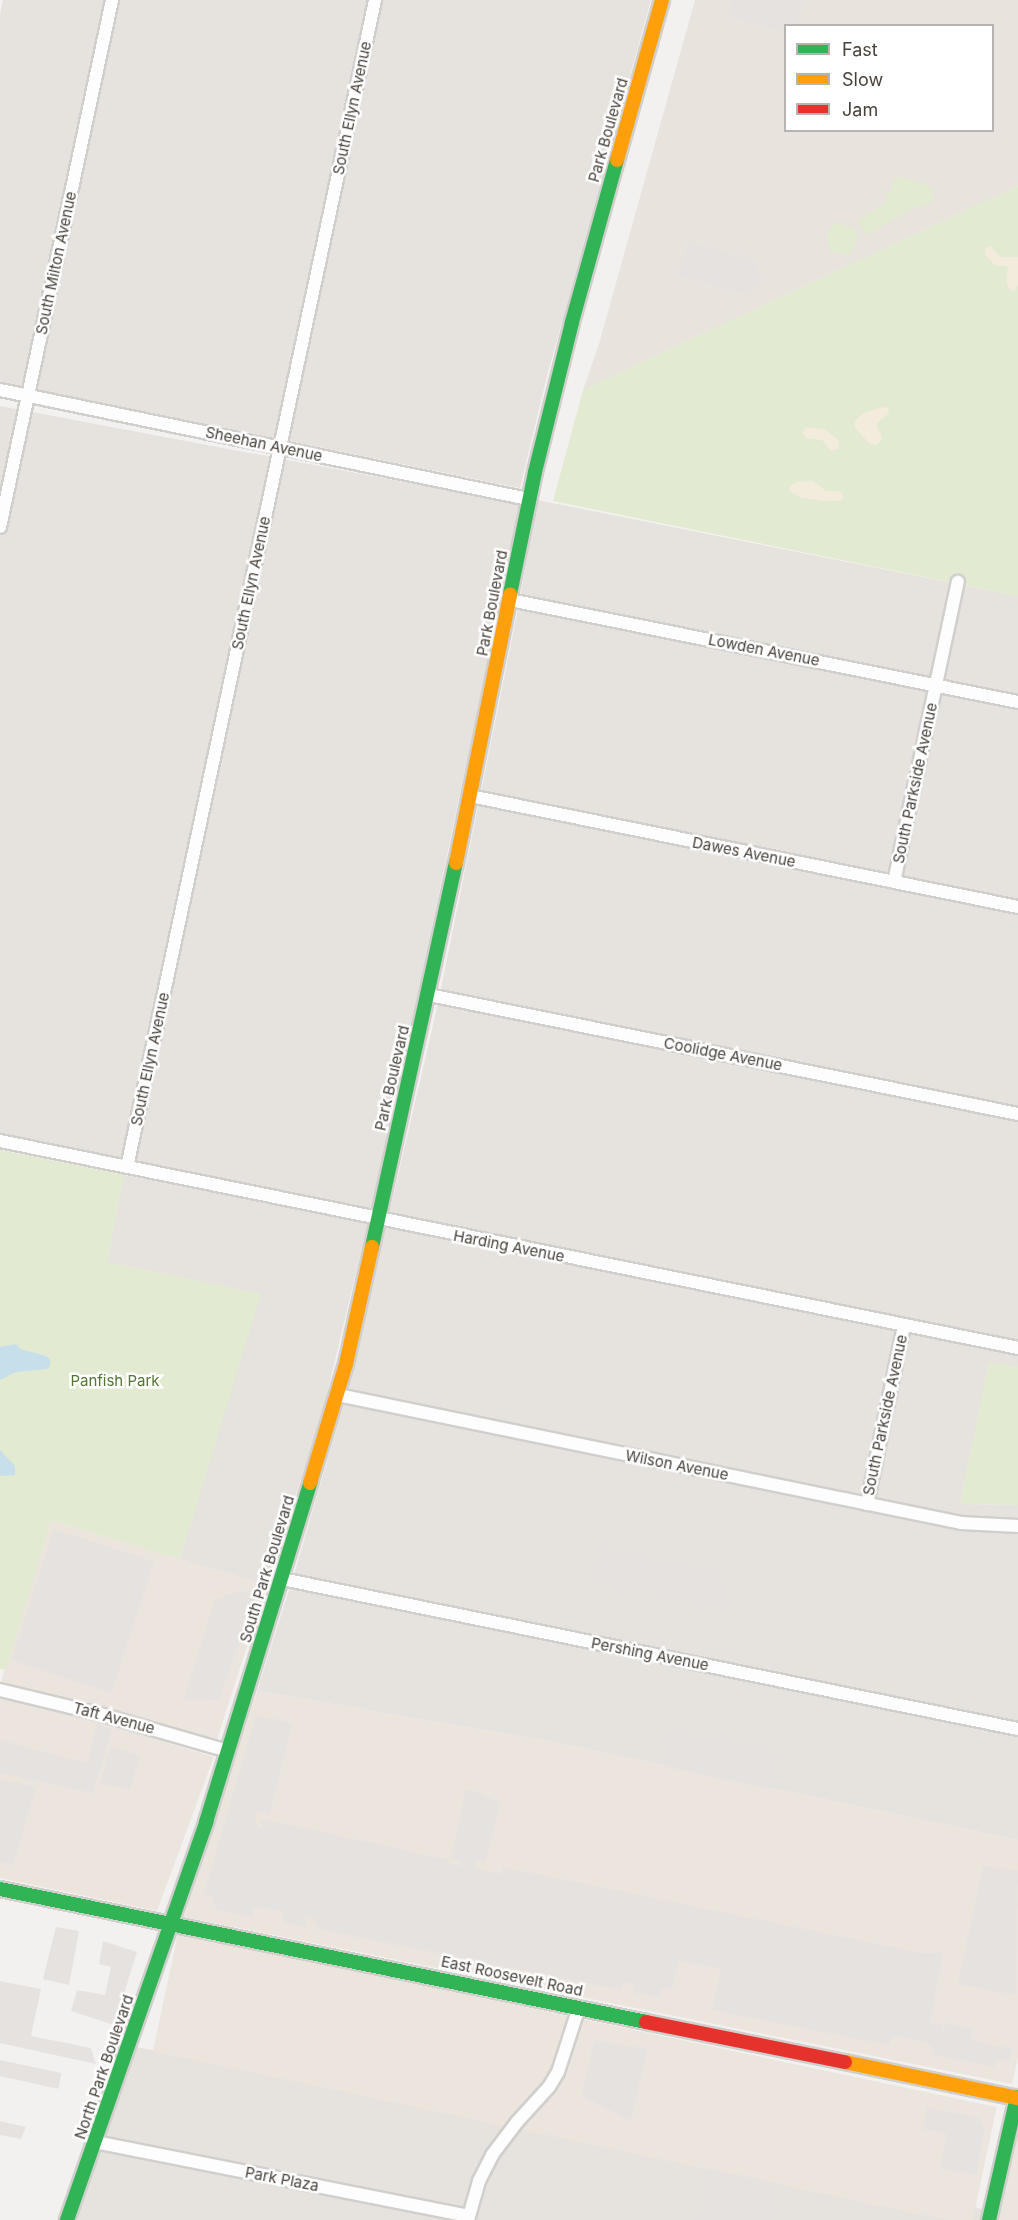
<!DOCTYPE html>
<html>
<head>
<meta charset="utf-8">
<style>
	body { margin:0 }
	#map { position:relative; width:1018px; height:2220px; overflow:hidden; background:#f3f1ef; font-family:Inter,sans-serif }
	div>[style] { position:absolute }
	.residential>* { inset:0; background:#e6e2de }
	.commercial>* { inset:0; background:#ece5de; transform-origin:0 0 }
	.education>* { inset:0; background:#e8e3dc }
	.green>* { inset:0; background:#e2ead2 }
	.sand>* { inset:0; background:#f3ecdd }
	.parking>* { inset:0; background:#e5e2e0; transform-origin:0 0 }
	.water>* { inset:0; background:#c6dfeb }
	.roads { filter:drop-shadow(2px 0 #d1cfcc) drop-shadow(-2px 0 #d1cfcc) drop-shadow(0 2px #d1cfcc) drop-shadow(0 -2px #d1cfcc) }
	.street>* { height:12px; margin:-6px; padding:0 6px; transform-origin:6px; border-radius:6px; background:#fdfdfd }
	.fast>* { height:14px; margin:-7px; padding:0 7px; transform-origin:7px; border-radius:7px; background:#30b455 }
	.slow>* { height:14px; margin:-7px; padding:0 7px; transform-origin:7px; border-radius:7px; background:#ff9f0a }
	.jam>* { height:14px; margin:-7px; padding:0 7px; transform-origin:7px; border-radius:7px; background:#e5322d }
	span { translate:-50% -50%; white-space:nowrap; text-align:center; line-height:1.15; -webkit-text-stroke:5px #fff; paint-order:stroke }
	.street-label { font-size:15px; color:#49423b }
	.park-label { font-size:15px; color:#527534 }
	.legend { position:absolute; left:784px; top:24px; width:210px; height:108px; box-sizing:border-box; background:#fff; border:2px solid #b6b3b1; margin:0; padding:8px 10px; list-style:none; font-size:18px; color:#49423b }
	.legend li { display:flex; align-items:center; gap:12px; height:30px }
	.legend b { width:30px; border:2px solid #b6b3b1 }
</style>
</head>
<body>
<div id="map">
	<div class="residential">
		<div style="clip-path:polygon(3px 0,651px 0,547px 376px,520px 488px,0 382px,0 14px)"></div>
		<div style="clip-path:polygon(0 406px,521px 504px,372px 1211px,0 1136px)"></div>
		<div style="clip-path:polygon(537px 500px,1018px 596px,1018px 1367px,989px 1363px,960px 1504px,1018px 1505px,1018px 1840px,553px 1742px,257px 1691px,295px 1571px,349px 1386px,437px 1008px,517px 614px)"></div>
		<div style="clip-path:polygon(124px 1175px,368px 1223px,323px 1410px,267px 1585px,180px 1559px,260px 1294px,107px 1262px)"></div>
		<div style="clip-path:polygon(136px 2047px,988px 2210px,997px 2220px,72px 2220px)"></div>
	</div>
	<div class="commercial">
		<div style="clip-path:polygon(51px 1520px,267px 1585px,217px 1739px,119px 1712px,0 1685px)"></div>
		<div style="clip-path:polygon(257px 1691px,553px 1742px,1018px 1840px,1018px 2057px,1012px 2084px,184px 1917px)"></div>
		<div style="clip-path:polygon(0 1697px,53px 1708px,214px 1757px,157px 1911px,0 1878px)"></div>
		<div style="left:178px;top:1933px;width:837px;height:121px;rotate:12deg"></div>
		<div style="clip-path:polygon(1018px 2125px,1018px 2220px,997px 2220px)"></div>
	</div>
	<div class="education">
		<div style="clip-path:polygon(evenodd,695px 0,1018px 0,1018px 186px,583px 390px,599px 344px,695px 0,786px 26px,992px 26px,992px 130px,786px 130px,786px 26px)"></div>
	</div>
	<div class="green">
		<div style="clip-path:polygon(898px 176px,927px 185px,933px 191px,933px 199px,930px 204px,914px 208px,868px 234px,864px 233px,858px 220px,885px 203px,887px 193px,891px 192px,893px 181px)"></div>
		<div style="clip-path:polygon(1018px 186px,1018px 596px,553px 501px,583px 390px)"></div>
		<div style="clip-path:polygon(835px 222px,856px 229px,858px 233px,852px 252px,847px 255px,832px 252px,829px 248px,827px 235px)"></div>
		<div style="clip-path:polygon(0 1150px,124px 1175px,107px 1262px,261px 1294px,180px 1559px,51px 1520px,6px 1670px,0 1669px)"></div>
		<div style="clip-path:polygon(989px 1362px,1018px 1367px,1018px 1505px,960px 1504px)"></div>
	</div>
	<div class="sand">
		<div style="clip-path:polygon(990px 246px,1001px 257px,1018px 257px,1018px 285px,1014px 291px,1010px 290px,1006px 281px,1008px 266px,996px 266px,985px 255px,985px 249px)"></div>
		<div style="clip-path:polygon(883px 407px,888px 408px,889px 413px,876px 424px,882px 436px,882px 440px,876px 445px,870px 444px,855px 428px,855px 421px,863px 413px)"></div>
		<div style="clip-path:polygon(805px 427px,825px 429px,838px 440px,839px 449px,831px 451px,822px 440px,806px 438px,802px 433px)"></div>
		<div style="clip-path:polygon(813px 481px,826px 491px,841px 491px,844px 498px,839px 501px,823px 501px,799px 497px,789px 491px,790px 486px,796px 482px)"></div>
	</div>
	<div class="parking">
		<div style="clip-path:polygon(732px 0,803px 0,796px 25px,786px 26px,785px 32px,728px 16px)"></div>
		<div style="clip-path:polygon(687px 241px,758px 261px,755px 271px,762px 273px,758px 287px,751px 285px,749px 295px,678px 275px)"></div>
		<div style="left:54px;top:1529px;width:105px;height:138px;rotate:18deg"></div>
		<div style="clip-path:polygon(601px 1550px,717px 1573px,716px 1583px,729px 1587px,727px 1601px,722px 1605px,702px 1603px,595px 1581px)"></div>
		<div style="clip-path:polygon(241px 1591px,255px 1595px,219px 1700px,184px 1699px,215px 1599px)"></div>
		<div style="clip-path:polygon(256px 1715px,292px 1723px,270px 1814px,258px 1812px,256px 1815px,255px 1823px,261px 1829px,262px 1827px,259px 1818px,449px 1860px,449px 1864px,460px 1866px,461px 1861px,451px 1859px,466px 1789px,475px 1791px,500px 1803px,485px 1862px,476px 1861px,475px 1869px,502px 1874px,503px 1867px,921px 1953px,943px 1953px,930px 2023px,942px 2024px,942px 2033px,946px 2023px,972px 2029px,971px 2040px,1012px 2049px,1009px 2061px,996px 2059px,994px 2067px,931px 2054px,932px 2048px,928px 2043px,896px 2036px,891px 2037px,889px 2045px,712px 2010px,721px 1970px,718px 1968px,678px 1961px,672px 1989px,662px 1988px,659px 1998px,633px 1992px,634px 1984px,623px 1982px,621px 1990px,318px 1929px,313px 1918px,304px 1916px,307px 1927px,286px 1923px,281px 1911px,252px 1906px,254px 1917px,217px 1910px,211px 1895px,203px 1897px)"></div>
		<div style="clip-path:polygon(97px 1724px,112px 1730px,93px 1793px,0 1773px,0 1740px,87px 1763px)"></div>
		<div style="left:671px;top:1731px;width:110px;height:36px;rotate:12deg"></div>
		<div style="clip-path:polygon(111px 1746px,140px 1756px,130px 1789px,100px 1784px)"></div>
		<div style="clip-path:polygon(0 1779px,36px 1787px,13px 1865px,0 1862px)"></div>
		<div style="clip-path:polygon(983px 1866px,1018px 1870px,1016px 1995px,958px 1984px)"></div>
		<div style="clip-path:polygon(56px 1927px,79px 1931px,69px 1985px,43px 1979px)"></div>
		<div style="clip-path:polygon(103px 1941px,137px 1952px,114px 2025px,71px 2011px,77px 1990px,105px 1995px,111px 1967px,99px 1964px)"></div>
		<div style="clip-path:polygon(0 1981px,41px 1989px,31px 2036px,91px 2048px,96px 2064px,0 2043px)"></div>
		<div style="clip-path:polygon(594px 2040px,647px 2049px,631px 2121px,582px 2096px)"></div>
		<div style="left:0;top:2060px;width:63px;height:16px;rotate:12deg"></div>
		<div style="clip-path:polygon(927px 2107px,979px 2118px,984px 2129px,976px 2175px,940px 2168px,947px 2134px,923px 2129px)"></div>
		<div style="clip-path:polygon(0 2121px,26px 2127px,21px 2139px,0 2135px)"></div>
		<div style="clip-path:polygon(712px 2169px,777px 2183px,769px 2220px,702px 2220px)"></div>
	</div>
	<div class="water">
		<div style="clip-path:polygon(16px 1344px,20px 1349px,46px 1356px,50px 1359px,50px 1366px,47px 1369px,16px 1372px,0 1380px,0 1347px)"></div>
		<div style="clip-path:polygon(0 1450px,15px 1466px,15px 1475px,0 1476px)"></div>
	</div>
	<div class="roads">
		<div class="street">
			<div style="left:0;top:390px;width:539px;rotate:11.66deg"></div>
			<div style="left:0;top:527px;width:539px;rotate:-78deg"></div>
			<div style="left:510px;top:600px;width:518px;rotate:11.35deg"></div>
			<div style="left:470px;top:796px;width:559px;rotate:11.45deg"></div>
			<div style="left:894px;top:882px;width:307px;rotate:-78deg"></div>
			<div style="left:429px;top:995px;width:601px;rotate:11.42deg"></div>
			<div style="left:0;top:1141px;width:1039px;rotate:11.49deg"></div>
			<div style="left:127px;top:1167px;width:1193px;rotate:-78deg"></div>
			<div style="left:338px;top:1395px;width:636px;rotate:11.61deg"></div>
			<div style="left:961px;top:1523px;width:57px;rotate:3deg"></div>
			<div style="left:867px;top:1504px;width:182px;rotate:-78.3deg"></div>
			<div style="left:282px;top:1579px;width:751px;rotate:11.52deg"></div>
			<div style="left:0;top:1690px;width:106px;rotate:13.6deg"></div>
			<div style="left:103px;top:1715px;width:130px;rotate:16.1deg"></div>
			<div style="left:95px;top:2142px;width:381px;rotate:11.2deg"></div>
			<div style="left:468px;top:2220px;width:41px;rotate:-74.2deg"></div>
			<div style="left:479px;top:2181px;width:29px;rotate:-63deg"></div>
			<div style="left:492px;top:2155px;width:41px;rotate:-52.9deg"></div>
			<div style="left:517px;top:2122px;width:47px;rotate:-47.6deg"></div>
			<div style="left:549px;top:2087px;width:17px;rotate:-59deg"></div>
			<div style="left:558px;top:2072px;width:68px;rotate:-72.1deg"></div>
		</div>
		<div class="fast">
			<div style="left:510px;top:594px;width:125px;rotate:-78.4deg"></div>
			<div style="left:535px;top:472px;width:154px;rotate:-76.1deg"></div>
			<div style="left:572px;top:322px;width:168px;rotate:-74.5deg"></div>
			<div style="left:372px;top:1247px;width:393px;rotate:-77.7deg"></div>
			<div style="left:0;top:1889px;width:660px;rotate:11.63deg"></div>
			<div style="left:67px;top:2220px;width:422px;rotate:-70.7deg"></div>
			<div style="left:206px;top:1822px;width:355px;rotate:-72.9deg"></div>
			<div style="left:989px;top:2220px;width:126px;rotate:-77.2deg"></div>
		</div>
		<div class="slow">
			<div style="left:617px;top:160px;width:166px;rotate:-74.3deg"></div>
			<div style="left:456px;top:863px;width:274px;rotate:-78.6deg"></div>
			<div style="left:310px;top:1483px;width:124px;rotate:-73.2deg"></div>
			<div style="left:346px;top:1364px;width:120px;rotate:-77.5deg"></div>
			<div style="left:845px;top:2062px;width:177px;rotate:11.8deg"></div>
		</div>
		<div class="jam">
			<div style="left:646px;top:2022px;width:203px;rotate:11.4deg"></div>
		</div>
	</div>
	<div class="street-label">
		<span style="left:352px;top:108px;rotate:-78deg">South Ellyn Avenue</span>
		<span style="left:608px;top:130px;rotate:-74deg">Park Boulevard</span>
		<span style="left:56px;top:263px;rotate:-78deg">South Milton Avenue</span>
		<span style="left:264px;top:444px;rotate:12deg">Sheehan Avenue</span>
		<span style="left:251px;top:583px;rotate:-78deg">South Ellyn Avenue</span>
		<span style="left:492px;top:603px;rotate:-79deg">Park Boulevard</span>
		<span style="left:764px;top:650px;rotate:11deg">Lowden Avenue</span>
		<span style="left:915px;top:783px;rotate:-78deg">South Parkside Avenue</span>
		<span style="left:744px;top:852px;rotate:11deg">Dawes Avenue</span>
		<span style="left:723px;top:1054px;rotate:11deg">Coolidge Avenue</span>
		<span style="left:150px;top:1059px;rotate:-78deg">South Ellyn Avenue</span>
		<span style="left:392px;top:1078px;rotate:-77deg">Park Boulevard</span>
		<span style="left:509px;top:1246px;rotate:11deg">Harding Avenue</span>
		<span style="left:885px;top:1415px;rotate:-78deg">South Parkside Avenue</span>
		<span style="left:677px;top:1465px;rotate:11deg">Wilson Avenue</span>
		<span style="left:267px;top:1569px;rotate:-73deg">South Park Boulevard</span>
		<span style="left:650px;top:1654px;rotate:11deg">Pershing Avenue</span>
		<span style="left:114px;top:1718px;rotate:15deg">Taft Avenue</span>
		<span style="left:512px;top:1976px;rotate:12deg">East Roosevelt Road</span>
		<span style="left:104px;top:2067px;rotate:-71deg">North Park Boulevard</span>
		<span style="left:282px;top:2179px;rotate:11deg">Park Plaza</span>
	</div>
	<div class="park-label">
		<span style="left:115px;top:1381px">Panfish Park</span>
	</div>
	<ul class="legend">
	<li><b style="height:8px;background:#30b455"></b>Fast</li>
	<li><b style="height:8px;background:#ff9f0a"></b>Slow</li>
	<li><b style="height:8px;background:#e5322d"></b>Jam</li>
	</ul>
</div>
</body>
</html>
